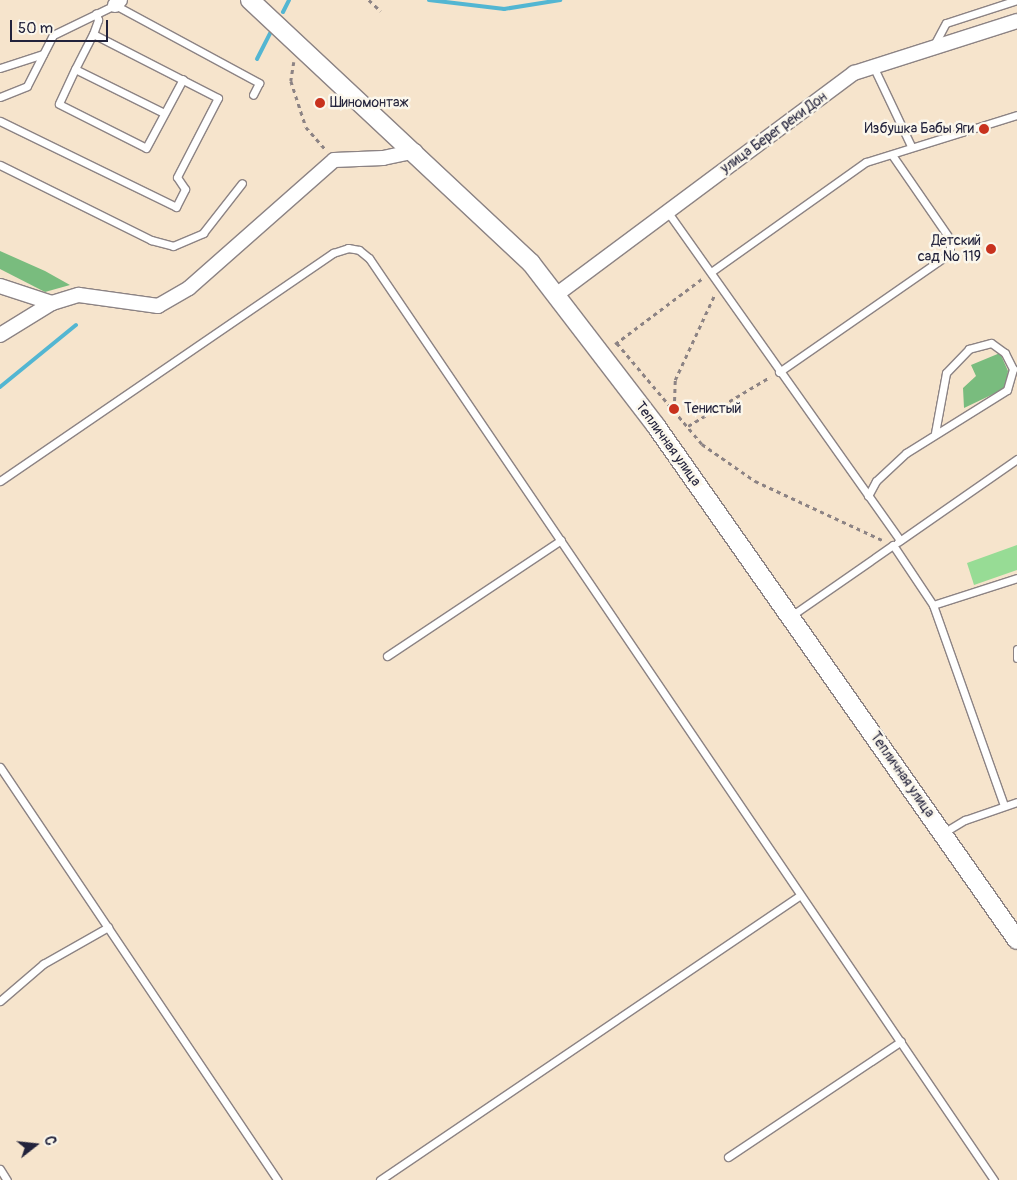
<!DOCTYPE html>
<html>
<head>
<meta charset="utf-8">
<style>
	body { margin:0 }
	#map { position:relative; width:1017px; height:1180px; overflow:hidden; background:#f6e4cc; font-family:Pangolin,sans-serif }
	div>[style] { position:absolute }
	.green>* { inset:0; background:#97dc95 }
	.forest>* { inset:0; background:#79bc7e }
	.stream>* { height:4px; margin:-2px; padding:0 2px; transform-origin:2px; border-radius:2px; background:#53b6d2 }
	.path>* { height:2.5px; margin-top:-1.25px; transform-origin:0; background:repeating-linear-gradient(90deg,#8c8384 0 4px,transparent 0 8px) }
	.roads { filter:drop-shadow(1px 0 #8c8384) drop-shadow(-1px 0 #8c8384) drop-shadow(0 1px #8c8384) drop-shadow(0 -1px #8c8384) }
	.service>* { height:7px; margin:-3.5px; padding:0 3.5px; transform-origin:3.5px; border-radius:3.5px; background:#fff }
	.minor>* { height:14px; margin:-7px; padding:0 7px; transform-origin:7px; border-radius:7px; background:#fff }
	.tertiary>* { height:18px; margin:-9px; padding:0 9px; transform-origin:9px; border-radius:9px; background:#fff }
	.dots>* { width:14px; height:14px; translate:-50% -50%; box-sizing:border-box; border:2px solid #fbf7ec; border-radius:50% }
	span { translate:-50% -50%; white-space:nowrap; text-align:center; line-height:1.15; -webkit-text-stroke:5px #fbf7ec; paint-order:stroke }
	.poi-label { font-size:14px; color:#22223b }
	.left { translate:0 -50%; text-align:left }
	.right { translate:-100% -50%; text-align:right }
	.street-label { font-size:14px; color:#22223b }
	.north { position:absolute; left:10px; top:1120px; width:50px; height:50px; -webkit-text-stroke:4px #fbf7ec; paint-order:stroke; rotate:74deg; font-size:14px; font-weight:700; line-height:20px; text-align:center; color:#22223b }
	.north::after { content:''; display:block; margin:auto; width:18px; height:22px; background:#22223b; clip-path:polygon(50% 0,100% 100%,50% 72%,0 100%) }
	.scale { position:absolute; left:10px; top:20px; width:98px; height:22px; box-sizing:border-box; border:2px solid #22223b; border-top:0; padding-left:6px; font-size:15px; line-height:18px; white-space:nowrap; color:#22223b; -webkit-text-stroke:4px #fbf7ec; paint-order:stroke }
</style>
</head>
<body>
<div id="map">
	<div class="green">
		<div style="clip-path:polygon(1017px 545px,1017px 570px,974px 585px,967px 563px)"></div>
	</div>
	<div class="forest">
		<div style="clip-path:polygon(0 251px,45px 271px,70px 285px,45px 292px,0 269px)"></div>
		<div style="clip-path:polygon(1000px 353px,1008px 371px,1006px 388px,964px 408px,963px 388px,976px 376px,971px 365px)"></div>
	</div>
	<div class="stream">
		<div style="left:429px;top:0;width:76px;rotate:6.8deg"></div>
		<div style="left:504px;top:9px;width:57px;rotate:-9.1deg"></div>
		<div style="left:283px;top:12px;width:13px;rotate:-63deg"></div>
		<div style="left:257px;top:59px;width:29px;rotate:-63deg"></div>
		<div style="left:0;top:387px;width:98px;rotate:-39.2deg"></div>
	</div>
	<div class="path">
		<div style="left:369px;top:0;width:16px;rotate:43deg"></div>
		<div style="left:294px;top:62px;width:19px;rotate:99deg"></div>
		<div style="left:291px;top:81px;width:48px;rotate:71.9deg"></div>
		<div style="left:306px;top:127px;width:32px;rotate:49deg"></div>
		<div style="left:617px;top:343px;width:132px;rotate:49.9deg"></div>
		<div style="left:702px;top:444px;width:65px;rotate:34.9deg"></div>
		<div style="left:755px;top:481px;width:140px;rotate:24.9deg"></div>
		<div style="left:615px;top:344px;width:110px;rotate:-36.9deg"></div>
		<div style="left:674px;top:409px;width:29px;rotate:-88deg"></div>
		<div style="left:675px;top:380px;width:95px;rotate:-65.1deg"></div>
		<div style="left:688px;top:426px;width:96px;rotate:-30.9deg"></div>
	</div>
	<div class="roads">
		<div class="service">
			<div style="left:933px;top:47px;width:27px;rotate:-62deg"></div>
			<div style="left:946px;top:23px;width:75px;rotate:-17.9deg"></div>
			<div style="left:873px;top:66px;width:89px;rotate:64.6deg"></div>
			<div style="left:0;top:68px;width:45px;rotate:-18deg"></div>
			<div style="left:75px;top:69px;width:39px;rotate:-63deg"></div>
			<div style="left:0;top:97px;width:29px;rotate:-22deg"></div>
			<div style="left:27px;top:86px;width:57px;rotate:-63deg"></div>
			<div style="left:53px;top:35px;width:69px;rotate:-25.8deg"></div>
			<div style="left:115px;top:5px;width:164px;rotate:28.4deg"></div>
			<div style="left:259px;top:83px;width:13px;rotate:117deg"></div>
			<div style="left:164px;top:113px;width:99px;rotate:-153.7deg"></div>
			<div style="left:75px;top:69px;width:38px;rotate:115deg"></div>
			<div style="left:59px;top:104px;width:97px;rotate:26.8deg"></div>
			<div style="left:146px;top:148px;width:78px;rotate:-61.8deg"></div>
			<div style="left:0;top:121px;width:196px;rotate:26deg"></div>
			<div style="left:176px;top:207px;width:20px;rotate:-63deg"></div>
			<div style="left:185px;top:189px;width:14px;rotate:-124deg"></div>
			<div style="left:177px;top:177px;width:89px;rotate:-62.6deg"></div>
			<div style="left:218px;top:98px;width:140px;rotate:-152.9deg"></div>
			<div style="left:93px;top:34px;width:15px;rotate:-70deg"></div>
			<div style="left:98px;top:20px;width:7px;rotate:-106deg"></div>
			<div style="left:0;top:165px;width:169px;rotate:26.4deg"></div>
			<div style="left:151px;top:240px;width:23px;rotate:15deg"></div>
			<div style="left:173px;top:246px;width:33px;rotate:-23deg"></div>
			<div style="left:203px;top:233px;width:63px;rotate:-52deg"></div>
			<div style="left:667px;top:211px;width:403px;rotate:54.7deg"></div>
			<div style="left:711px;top:272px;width:190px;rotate:-35.4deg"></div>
			<div style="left:866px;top:162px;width:158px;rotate:-17.3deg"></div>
			<div style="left:779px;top:372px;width:208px;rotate:-34.8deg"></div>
			<div style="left:950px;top:253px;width:14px;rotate:-90deg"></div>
			<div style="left:950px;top:239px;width:102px;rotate:-124.6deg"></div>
			<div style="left:0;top:481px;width:404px;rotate:-34.4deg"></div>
			<div style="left:333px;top:253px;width:16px;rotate:-18deg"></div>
			<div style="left:348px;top:248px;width:11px;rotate:10deg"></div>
			<div style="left:359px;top:250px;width:13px;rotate:39deg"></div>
			<div style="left:369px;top:258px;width:1114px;rotate:55.87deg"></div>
			<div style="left:868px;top:496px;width:17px;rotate:-62deg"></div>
			<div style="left:876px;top:481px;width:41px;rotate:-43deg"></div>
			<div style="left:906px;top:453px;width:119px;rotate:-32deg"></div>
			<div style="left:1007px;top:390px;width:22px;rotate:-74deg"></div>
			<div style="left:1013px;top:369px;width:18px;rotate:-117deg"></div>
			<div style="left:1005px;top:353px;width:17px;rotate:-144deg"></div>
			<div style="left:991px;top:343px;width:23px;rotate:165deg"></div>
			<div style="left:969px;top:349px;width:33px;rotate:134deg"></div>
			<div style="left:946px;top:373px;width:61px;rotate:100.4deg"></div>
			<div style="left:898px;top:542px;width:145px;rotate:-34.9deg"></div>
			<div style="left:933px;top:605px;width:88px;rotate:-17.8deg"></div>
			<div style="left:791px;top:616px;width:124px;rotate:-34.8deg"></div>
			<div style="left:893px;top:545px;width:72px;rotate:56.3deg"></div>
			<div style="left:933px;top:605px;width:213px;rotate:70.5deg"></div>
			<div style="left:1017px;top:649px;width:9px;rotate:90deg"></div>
			<div style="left:387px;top:656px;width:209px;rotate:-33.7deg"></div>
			<div style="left:0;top:767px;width:498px;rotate:56.1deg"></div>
			<div style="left:943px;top:833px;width:26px;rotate:-31deg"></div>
			<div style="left:965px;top:820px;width:55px;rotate:-19.1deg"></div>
			<div style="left:0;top:1001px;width:57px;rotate:-40.7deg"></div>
			<div style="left:43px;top:964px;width:75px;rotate:-29.6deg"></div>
			<div style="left:728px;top:1157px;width:208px;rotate:-33.8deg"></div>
			<div style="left:0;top:1169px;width:13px;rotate:58deg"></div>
			<div style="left:380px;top:1180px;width:506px;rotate:-34.13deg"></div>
		</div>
		<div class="minor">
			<div style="left:115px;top:5px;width:7px;rotate:-45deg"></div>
			<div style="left:0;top:286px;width:55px;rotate:18.1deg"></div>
			<div style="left:556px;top:295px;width:372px;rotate:-36.7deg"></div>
			<div style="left:854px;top:73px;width:171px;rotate:-17.7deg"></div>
			<div style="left:0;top:335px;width:61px;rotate:-31.6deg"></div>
			<div style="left:52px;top:303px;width:28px;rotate:-17deg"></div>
			<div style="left:79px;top:295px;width:80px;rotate:7.9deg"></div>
			<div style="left:158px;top:306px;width:36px;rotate:-30deg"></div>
			<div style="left:189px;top:288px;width:193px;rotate:-41.4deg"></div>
			<div style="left:334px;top:160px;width:49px;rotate:-2.3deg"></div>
			<div style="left:383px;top:158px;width:33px;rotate:-12deg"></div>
		</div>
		<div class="tertiary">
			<div style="left:250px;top:0;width:385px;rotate:43.1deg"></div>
			<div style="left:531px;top:263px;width:205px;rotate:52.5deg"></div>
			<div style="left:656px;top:426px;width:628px;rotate:54.92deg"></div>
		</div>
	</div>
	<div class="dots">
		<div style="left:320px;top:103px;background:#c8321e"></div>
		<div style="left:984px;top:129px;background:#c8321e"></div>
		<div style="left:991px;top:249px;background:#c8321e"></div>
		<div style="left:674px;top:409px;background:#c8321e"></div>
	</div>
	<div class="poi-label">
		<span class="left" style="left:330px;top:103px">Шиномонтаж</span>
		<span class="right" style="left:974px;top:129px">Избушка Бабы Яги</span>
		<span class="right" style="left:981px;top:249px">Детский<br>сад № 119</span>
		<span class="left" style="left:684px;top:409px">Тенистый</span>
	</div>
	<div class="street-label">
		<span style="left:774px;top:133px;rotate:-36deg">улица Берег реки Дон</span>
		<span style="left:668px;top:444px;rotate:54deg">Тепличная улица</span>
		<span style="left:902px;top:775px;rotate:55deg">Тепличная улица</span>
	</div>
	<div class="north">С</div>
	<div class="scale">50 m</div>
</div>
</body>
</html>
